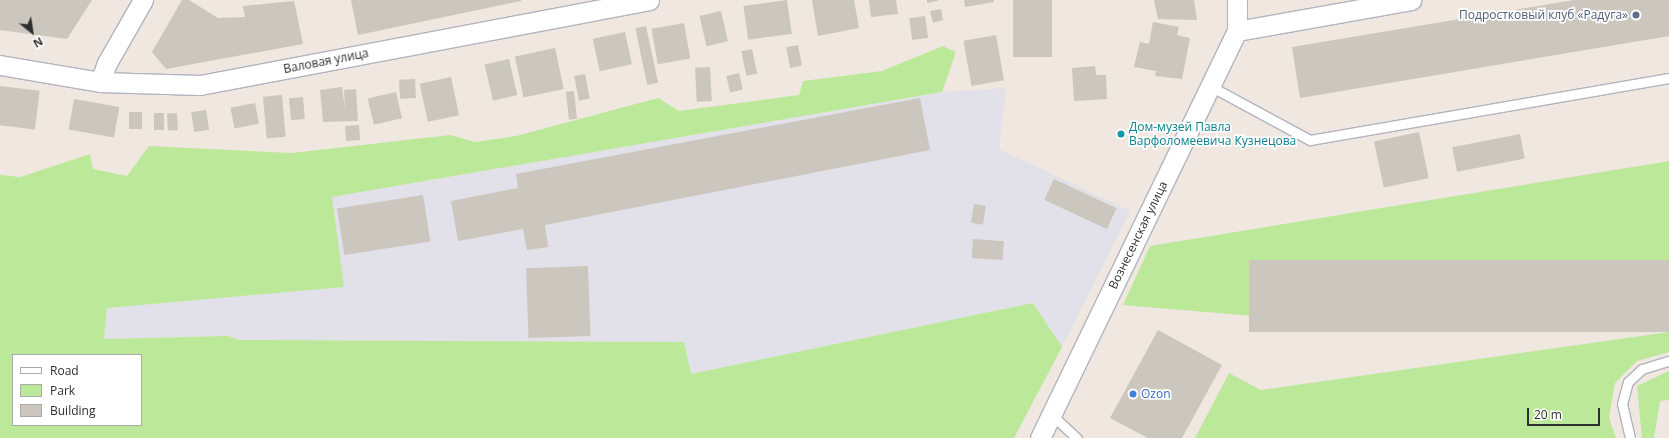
<!DOCTYPE html>
<html>
<head>
<meta charset="utf-8">
<style>
	body { margin:0 }
	#map { position:relative; width:1669px; height:438px; overflow:hidden; background:#f0e7e0; font-family:"Open Sans",sans-serif }
	div>[style] { position:absolute }
	.industrial>* { inset:0; background:#e2e0e8 }
	.green>* { inset:0; background:#bbe999 }
	.building>* { inset:0; background:#cbc6be; transform-origin:0 0 }
	.roads { filter:drop-shadow(1px 0 #b0b4be) drop-shadow(-1px 0 #b0b4be) drop-shadow(0 1px #b0b4be) drop-shadow(0 -1px #b0b4be) }
	.lane>* { height:9px; margin:-4.5px; padding:0 4.5px; transform-origin:4.5px; border-radius:4.5px; background:#fff }
	.street>* { height:19px; margin:-9.5px; padding:0 9.5px; transform-origin:9.5px; border-radius:9.5px; background:#fff }
	.dots>* { width:11px; height:11px; translate:-50% -50%; box-sizing:border-box; border:2px solid #fff; border-radius:50% }
	span { translate:-50% -50%; white-space:nowrap; text-align:center; line-height:1.15; -webkit-text-stroke:3.5px #fff; paint-order:stroke }
	.service-label { font-size:12px; color:#4e5e75 }
	.right { translate:-100% -50%; text-align:right }
	.street-label { font-size:12px; color:#2e2e2e }
	.culture-label { font-size:12px; color:#0d838f }
	.left { translate:0 -50%; text-align:left }
	.shop-label { font-size:12px; color:#366cbe }
	.legend { position:absolute; left:12px; top:354px; width:130px; height:72px; box-sizing:border-box; background:#fff; border:1px solid #ababab; margin:0; padding:5px 7px; list-style:none; font-size:12px; color:#2e2e2e }
	.legend li { display:flex; align-items:center; gap:8px; height:20px }
	.legend b { width:20px; border:1px solid #ababab }
	.north { position:absolute; left:12px; top:12px; width:40px; height:40px; -webkit-text-stroke:3px #fff; paint-order:stroke; rotate:150deg; font-size:11px; font-weight:700; line-height:16px; text-align:center; color:#2e2e2e }
	.north::after { content:''; display:block; margin:auto; width:14px; height:18px; background:#2e2e2e; clip-path:polygon(50% 0,100% 100%,50% 72%,0 100%) }
	.scale { position:absolute; left:1527px; top:408px; width:73px; height:18px; box-sizing:border-box; border:2px solid #2e2e2e; border-top:0; padding-left:5px; font-size:12px; line-height:14px; white-space:nowrap; color:#2e2e2e; -webkit-text-stroke:3px #fff; paint-order:stroke }
</style>
</head>
<body>
<div id="map">
	<div class="industrial">
		<div style="clip-path:polygon(1006px 88px,999px 149px,1130px 211px,1062px 347px,1033px 303px,691px 374px,684px 342px,239px 340px,228px 336px,104px 339px,107px 308px,343px 287px,332px 197px,942px 92px)"></div>
	</div>
	<div class="green">
		<div style="clip-path:polygon(evenodd,943px 46px,956px 52px,942px 92px,332px 197px,344px 287px,107px 308px,104px 339px,228px 336px,239px 340px,684px 342px,691px 374px,1033px 303px,1062px 347px,1014px 438px,0 438px,0 175px,20px 177px,90px 154px,93px 169px,127px 176px,149px 146px,292px 153px,450px 135px,475px 142px,516px 136px,658px 98px,679px 111px,799px 95px,803px 81px,882px 71px,943px 46px,13px 355px,141px 355px,141px 425px,13px 425px,13px 355px)"></div>
		<div style="clip-path:polygon(1669px 161px,1669px 260px,1253px 316px,1123px 305px,1150px 246px)"></div>
		<div style="clip-path:polygon(1669px 332px,1669px 352px,1637px 361px,1615px 383px,1609px 418px,1616px 438px,1195px 438px,1229px 373px,1261px 390px)"></div>
		<div style="clip-path:polygon(1669px 371px,1669px 400px,1660px 401px,1654px 438px,1642px 438px,1637px 386px)"></div>
	</div>
	<div class="building">
		<div style="clip-path:polygon(0 0,92px 0,67px 39px,0 30px)"></div>
		<div style="clip-path:polygon(182px 0,189px 0,218px 18px,245px 17px,243px 6px,294px 1px,303px 44px,166px 69px,152px 52px)"></div>
		<div style="clip-path:polygon(351px 0,521px 0,521px 1px,358px 35px)"></div>
		<div style="left:787px;top:0;width:34px;height:44px;rotate:82deg"></div>
		<div style="clip-path:polygon(812px 0,854px 0,859px 28px,818px 36px)"></div>
		<div style="clip-path:polygon(869px 0,896px 0,898px 14px,871px 17px)"></div>
		<div style="clip-path:polygon(927px 0,938px 0,938px 1px,927px 3px)"></div>
		<div style="clip-path:polygon(964px 0,994px 0,994px 2px,965px 7px)"></div>
		<div style="left:1013px;top:0;width:39px;height:57px"></div>
		<div style="clip-path:polygon(1154px 0,1194px 0,1197px 20px,1158px 19px)"></div>
		<div style="clip-path:polygon(1574px 0,1669px 0,1669px 36px,1300px 98px,1292px 47px)"></div>
		<div style="clip-path:polygon(941px 9px,943px 20px,933px 23px,930px 11px)"></div>
		<div style="left:721px;top:11px;width:31px;height:22px;rotate:77deg"></div>
		<div style="left:925px;top:16px;width:22px;height:16px;rotate:82deg"></div>
		<div style="clip-path:polygon(1153px 22px,1179px 27px,1177px 35px,1190px 38px,1182px 79px,1155px 76px,1156px 71px,1134px 67px,1140px 42px,1149px 44px)"></div>
		<div style="left:684px;top:23px;width:36px;height:33px;rotate:80deg"></div>
		<div style="left:646px;top:26px;width:58px;height:11px;rotate:78deg"></div>
		<div style="left:625px;top:32px;width:33px;height:33px;rotate:78deg"></div>
		<div style="left:996px;top:35px;width:46px;height:33px;rotate:80deg"></div>
		<div style="left:798px;top:45px;width:21px;height:12px;rotate:79deg"></div>
		<div style="left:555px;top:48px;width:42px;height:41px;rotate:78deg"></div>
		<div style="left:752px;top:49px;width:25px;height:11px;rotate:78deg"></div>
		<div style="left:509px;top:59px;width:37px;height:25px;rotate:77deg"></div>
		<div style="clip-path:polygon(1095px 66px,1096px 75px,1106px 75px,1107px 99px,1074px 101px,1072px 68px)"></div>
		<div style="left:710px;top:67px;width:34px;height:15px;rotate:87deg"></div>
		<div style="left:739px;top:73px;width:17px;height:13px;rotate:77deg"></div>
		<div style="left:585px;top:74px;width:25px;height:11px;rotate:79deg"></div>
		<div style="left:451px;top:77px;width:39px;height:32px;rotate:78deg"></div>
		<div style="left:415px;top:79px;width:19px;height:16px;rotate:87deg"></div>
		<div style="left:0;top:86px;width:40px;height:39px;rotate:7deg"></div>
		<div style="clip-path:polygon(342px 87px,345px 110px,344px 90px,356px 89px,358px 121px,323px 122px,320px 90px)"></div>
		<div style="left:574px;top:91px;width:28px;height:8px;rotate:84deg"></div>
		<div style="left:396px;top:92px;width:27px;height:29px;rotate:77deg"></div>
		<div style="left:282px;top:95px;width:42px;height:19px;rotate:85deg"></div>
		<div style="left:303px;top:97px;width:22px;height:14px;rotate:85deg"></div>
		<div style="clip-path:polygon(920px 98px,930px 150px,545px 225px,548px 247px,527px 250px,523px 229px,458px 241px,451px 201px,518px 188px,516px 174px)"></div>
		<div style="left:74px;top:99px;width:46px;height:31px;rotate:10deg"></div>
		<div style="left:255px;top:103px;width:21px;height:25px;rotate:79deg"></div>
		<div style="left:206px;top:110px;width:20px;height:15px;rotate:81deg"></div>
		<div style="left:129px;top:112px;width:13px;height:17px"></div>
		<div style="left:154px;top:113px;width:10px;height:17px"></div>
		<div style="left:177px;top:113px;width:17px;height:10px;rotate:87deg"></div>
		<div style="left:359px;top:125px;width:15px;height:14px;rotate:86deg"></div>
		<div style="left:1419px;top:132px;width:47px;height:46px;rotate:78deg"></div>
		<div style="left:1520px;top:134px;width:25px;height:69px;rotate:79deg"></div>
		<div style="left:1054px;top:179px;width:69px;height:23px;rotate:25deg"></div>
		<div style="left:423px;top:195px;width:47px;height:87px;rotate:81deg"></div>
		<div style="left:974px;top:204px;width:12px;height:19px;rotate:9deg"></div>
		<div style="left:973px;top:239px;width:31px;height:19px;rotate:4deg"></div>
		<div style="left:1669px;top:260px;width:72px;height:420px;rotate:90deg"></div>
		<div style="left:588px;top:266px;width:70px;height:62px;rotate:88deg"></div>
		<div style="clip-path:polygon(1158px 330px,1222px 365px,1182px 438px,1148px 438px,1110px 418px)"></div>
	</div>
	<div class="roads">
		<div class="lane">
			<div style="left:1210px;top:86px;width:114px;rotate:28.4deg"></div>
			<div style="left:1310px;top:140px;width:364px;rotate:-9.8deg"></div>
			<div style="left:1052px;top:415px;width:34px;rotate:43deg"></div>
			<div style="left:1630px;top:438px;width:35px;rotate:-103deg"></div>
			<div style="left:1622px;top:404px;width:23px;rotate:-75deg"></div>
			<div style="left:1628px;top:382px;width:19px;rotate:-43deg"></div>
			<div style="left:1642px;top:369px;width:28px;rotate:-17deg"></div>
		</div>
		<div class="street">
			<div style="left:1237px;top:31px;width:177px;rotate:-10.1deg"></div>
			<div style="left:0;top:65px;width:101px;rotate:9.6deg"></div>
			<div style="left:100px;top:82px;width:100px;rotate:1.7deg"></div>
			<div style="left:200px;top:85px;width:457px;rotate:-10.7deg"></div>
			<div style="left:100px;top:82px;width:20px;rotate:-70deg"></div>
			<div style="left:107px;top:63px;width:73px;rotate:-60.3deg"></div>
			<div style="left:1040px;top:438px;width:452px;rotate:-64.2deg"></div>
			<div style="left:1237px;top:31px;width:31px;rotate:-90deg"></div>
		</div>
	</div>
	<div class="dots">
		<div style="left:1636px;top:15px;background:#5c6f8a"></div>
		<div style="left:1121px;top:134px;background:#0f9aa8"></div>
		<div style="left:1133px;top:394px;background:#3f7fe0"></div>
	</div>
	<div class="service-label">
		<span class="right" style="left:1628px;top:15px">Подростковый клуб «Радуга»</span>
	</div>
	<div class="street-label">
		<span style="left:326px;top:61px;rotate:-11deg">Валовая улица</span>
		<span style="left:1138px;top:235px;rotate:-64deg">Вознесенская улица</span>
	</div>
	<div class="culture-label">
		<span class="left" style="left:1129px;top:134px">Дом-музей Павла<br>Варфоломеевича Кузнецова</span>
	</div>
	<div class="shop-label">
		<span class="left" style="left:1141px;top:394px">Ozon</span>
	</div>
	<ul class="legend">
	<li><b style="height:5px;background:#fff"></b>Road</li>
	<li><b style="height:11px;background:#bbe999"></b>Park</li>
	<li><b style="height:11px;background:#cbc6be"></b>Building</li>
	</ul>
	<div class="north">N</div>
	<div class="scale">20 m</div>
</div>
</body>
</html>
